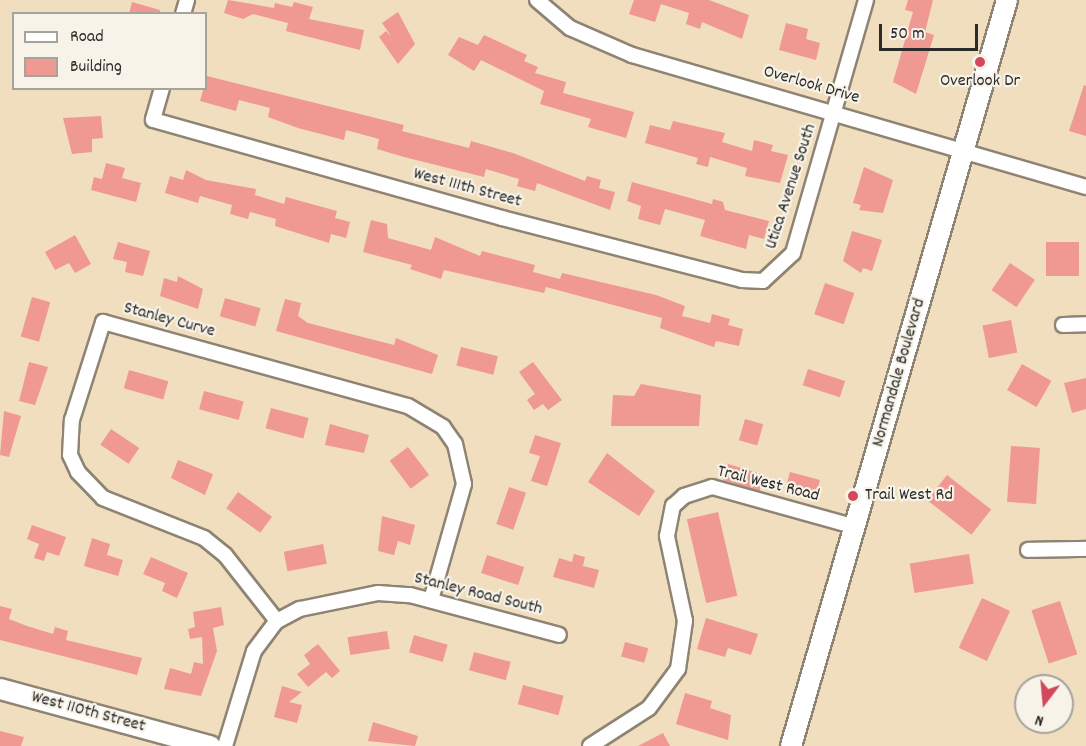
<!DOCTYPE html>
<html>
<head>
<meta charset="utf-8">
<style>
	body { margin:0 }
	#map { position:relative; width:1086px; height:746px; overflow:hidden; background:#f1debe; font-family:Dekko,sans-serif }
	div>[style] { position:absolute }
	.building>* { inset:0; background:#ef9992; transform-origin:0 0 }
	.roads { filter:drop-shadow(2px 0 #8e8474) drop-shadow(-2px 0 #8e8474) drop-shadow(0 2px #8e8474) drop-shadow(0 -2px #8e8474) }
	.street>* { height:14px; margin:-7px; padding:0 7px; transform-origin:7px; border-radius:7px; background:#fff }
	.secondary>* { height:20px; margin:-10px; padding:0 10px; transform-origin:10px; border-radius:10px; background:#fff }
	.dots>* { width:16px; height:16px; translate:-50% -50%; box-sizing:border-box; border:3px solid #f7f3e8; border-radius:50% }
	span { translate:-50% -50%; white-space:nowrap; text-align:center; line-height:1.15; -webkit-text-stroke:4.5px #f7f3e8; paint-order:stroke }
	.poi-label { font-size:18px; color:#2b2b2b }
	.left { translate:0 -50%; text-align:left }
	.street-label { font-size:18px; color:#2b2b2b }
	.legend { position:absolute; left:12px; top:12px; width:195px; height:78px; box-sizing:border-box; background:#f7f3e8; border:2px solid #a5a39c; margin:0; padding:8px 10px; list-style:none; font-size:18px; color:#2b2b2b }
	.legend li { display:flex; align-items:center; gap:12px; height:30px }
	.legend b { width:30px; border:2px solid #a5a39c }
	.north { position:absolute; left:1014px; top:674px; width:60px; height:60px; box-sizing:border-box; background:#f7f3e8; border:2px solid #a5a39c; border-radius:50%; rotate:196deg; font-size:16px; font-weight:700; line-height:24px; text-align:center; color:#2b2b2b }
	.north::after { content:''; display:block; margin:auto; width:21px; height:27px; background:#d1495b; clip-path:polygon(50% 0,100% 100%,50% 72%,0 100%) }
	.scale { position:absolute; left:879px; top:24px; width:99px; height:27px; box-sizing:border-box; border:3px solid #2b2b2b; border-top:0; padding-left:8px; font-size:18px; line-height:21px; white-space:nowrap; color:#2b2b2b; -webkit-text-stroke:4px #f7f3e8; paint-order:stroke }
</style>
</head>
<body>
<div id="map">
	<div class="building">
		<div style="clip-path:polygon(228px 0,274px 8px,275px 3px,292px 7px,294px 2px,313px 7px,309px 19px,364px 30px,360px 50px,286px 31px,288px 23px,253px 14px,243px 19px,224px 13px)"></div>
		<div style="clip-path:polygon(634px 0,709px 0,749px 15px,742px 39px,702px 22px,700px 29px,686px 24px,689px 13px,661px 4px,655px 22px,629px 14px)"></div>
		<div style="clip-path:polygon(908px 0,933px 0,925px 32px,934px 35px,916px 94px,893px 82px,913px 12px,905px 10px)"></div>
		<div style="clip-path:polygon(132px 2px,160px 10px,160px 14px,129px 14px)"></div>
		<div style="clip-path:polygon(398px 12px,415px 44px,398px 64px,379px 37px,386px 31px,391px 36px,382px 23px)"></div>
		<div style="clip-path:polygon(786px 23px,808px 29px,806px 39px,820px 43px,816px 60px,779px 50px)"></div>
		<div style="clip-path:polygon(484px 35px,527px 55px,524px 61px,538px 67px,535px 73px,566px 82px,563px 93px,634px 112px,626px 138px,588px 127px,591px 119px,540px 104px,544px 91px,481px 60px,474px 71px,448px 55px,459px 37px,478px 45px)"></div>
		<div style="clip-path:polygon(207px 76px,404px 125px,402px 131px,469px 148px,471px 141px,513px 153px,585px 181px,587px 176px,601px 180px,599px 188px,615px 192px,610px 210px,537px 183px,535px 191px,517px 186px,519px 179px,486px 169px,484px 177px,404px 157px,377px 149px,379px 139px,346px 130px,344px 140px,298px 128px,268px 117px,270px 108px,239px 100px,236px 111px,200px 101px)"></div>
		<div style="clip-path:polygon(1084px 85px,1086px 86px,1086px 136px,1069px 131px)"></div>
		<div style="clip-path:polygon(101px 116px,103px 138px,92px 139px,92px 152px,72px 154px,63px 118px)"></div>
		<div style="clip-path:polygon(673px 121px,725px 133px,722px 142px,752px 151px,754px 140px,773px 145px,771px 151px,788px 155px,780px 183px,745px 176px,747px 168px,710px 157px,708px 167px,696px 164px,698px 158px,645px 143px,650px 125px,670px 130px)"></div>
		<div style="clip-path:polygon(106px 163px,125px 168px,122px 178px,141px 183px,136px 202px,91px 190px,94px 177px,102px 179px)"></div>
		<div style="clip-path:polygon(864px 167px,893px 180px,883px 213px,859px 210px,861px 205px,853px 203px)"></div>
		<div style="clip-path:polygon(186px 170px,206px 180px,256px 189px,255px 195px,284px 204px,286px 197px,337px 211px,335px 218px,350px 222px,346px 238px,331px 234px,329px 243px,275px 226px,276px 219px,250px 212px,248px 219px,230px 214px,232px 205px,200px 196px,198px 203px,165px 193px,170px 176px,183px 180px)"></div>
		<div style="clip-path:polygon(632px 182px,712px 204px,713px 199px,723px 202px,725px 210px,769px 221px,764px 239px,749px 235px,746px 249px,700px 236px,705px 220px,665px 209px,660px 225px,638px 219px,641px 206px,627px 201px)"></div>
		<div style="clip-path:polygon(371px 220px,387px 224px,388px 238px,431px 250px,435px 237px,480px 256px,482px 251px,535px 265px,533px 272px,560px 279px,562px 273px,656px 295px,685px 306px,682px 316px,710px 323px,712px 314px,730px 319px,728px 325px,743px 329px,739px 346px,716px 341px,714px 347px,705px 344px,660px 328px,662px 318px,546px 287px,544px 293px,444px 270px,441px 279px,410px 269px,412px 265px,363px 252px)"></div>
		<div style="clip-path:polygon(852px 231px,882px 240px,872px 271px,863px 268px,861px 273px,843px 261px)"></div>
		<div style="clip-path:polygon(75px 235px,91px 264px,75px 273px,69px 263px,55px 270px,45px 252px)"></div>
		<div style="clip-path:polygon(118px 242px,150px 251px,143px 276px,125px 272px,127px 262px,113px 259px)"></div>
		<div style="left:1079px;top:242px;width:34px;height:33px;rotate:90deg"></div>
		<div style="left:1010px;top:263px;width:30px;height:33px;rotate:34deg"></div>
		<div style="clip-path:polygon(178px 276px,203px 289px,198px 309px,160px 296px,164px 278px,177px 282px)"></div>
		<div style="left:825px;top:283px;width:31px;height:33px;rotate:19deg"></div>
		<div style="left:32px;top:297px;width:19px;height:41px;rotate:16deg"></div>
		<div style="left:225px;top:298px;width:37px;height:19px;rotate:16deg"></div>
		<div style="clip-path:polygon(285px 299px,301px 303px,298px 316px,308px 323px,394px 345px,396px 338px,438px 355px,432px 374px,276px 331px)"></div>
		<div style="left:1011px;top:320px;width:33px;height:29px;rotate:79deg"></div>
		<div style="left:461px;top:347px;width:38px;height:19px;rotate:14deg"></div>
		<div style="clip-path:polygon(29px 362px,48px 367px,35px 405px,19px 401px)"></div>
		<div style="clip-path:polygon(533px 362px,562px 400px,548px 410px,543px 404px,534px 410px,527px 400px,535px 394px,519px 372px)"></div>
		<div style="left:1022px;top:364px;width:34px;height:30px;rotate:30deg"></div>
		<div style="left:808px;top:369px;width:39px;height:17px;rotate:18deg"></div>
		<div style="left:129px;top:370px;width:41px;height:19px;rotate:16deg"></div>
		<div style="clip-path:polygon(1086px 378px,1086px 409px,1072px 413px,1064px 383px)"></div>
		<div style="clip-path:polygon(641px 384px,701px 395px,699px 426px,611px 426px,613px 395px,634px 396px)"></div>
		<div style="left:204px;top:391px;width:41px;height:19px;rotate:15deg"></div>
		<div style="left:271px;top:408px;width:39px;height:21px;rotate:15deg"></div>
		<div style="clip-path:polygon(4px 411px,21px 416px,9px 457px,0 455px)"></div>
		<div style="left:745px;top:419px;width:19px;height:22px;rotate:16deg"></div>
		<div style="clip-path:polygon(330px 424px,369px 435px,364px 453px,325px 445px)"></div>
		<div style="left:111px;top:429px;width:34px;height:19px;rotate:34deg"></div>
		<div style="clip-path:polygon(535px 435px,561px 443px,547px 486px,531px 481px,540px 456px,529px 453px)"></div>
		<div style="left:1011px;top:446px;width:29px;height:56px;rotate:4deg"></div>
		<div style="left:408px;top:447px;width:35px;height:23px;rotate:53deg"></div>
		<div style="clip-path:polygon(607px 453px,655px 491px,639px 516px,588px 482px)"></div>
		<div style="clip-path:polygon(178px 460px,213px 474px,205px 495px,171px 478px)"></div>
		<div style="left:728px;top:464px;width:38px;height:17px;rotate:17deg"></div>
		<div style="left:790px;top:472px;width:31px;height:19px;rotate:15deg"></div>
		<div style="left:947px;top:475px;width:56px;height:32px;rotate:38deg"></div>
		<div style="left:509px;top:487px;width:18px;height:39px;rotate:19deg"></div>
		<div style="left:238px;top:492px;width:42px;height:20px;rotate:36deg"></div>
		<div style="left:718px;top:512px;width:86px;height:32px;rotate:77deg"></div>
		<div style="clip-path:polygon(382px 516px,415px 525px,410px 545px,398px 541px,394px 555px,378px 551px)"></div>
		<div style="clip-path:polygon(32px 525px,66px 537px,59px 556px,47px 552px,44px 561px,34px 558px,39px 544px,27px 539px)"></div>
		<div style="clip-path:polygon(92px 538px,110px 544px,107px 555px,123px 560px,118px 576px,84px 566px)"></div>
		<div style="left:323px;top:544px;width:20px;height:40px;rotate:79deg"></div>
		<div style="clip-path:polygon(574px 554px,585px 557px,583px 566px,599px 570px,594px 588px,553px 577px,559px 558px,572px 562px)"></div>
		<div style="left:969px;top:554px;width:30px;height:60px;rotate:81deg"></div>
		<div style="left:487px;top:555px;width:39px;height:19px;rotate:18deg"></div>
		<div style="clip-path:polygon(151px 557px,188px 573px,177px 598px,162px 591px,165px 583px,143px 574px)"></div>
		<div style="left:982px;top:598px;width:31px;height:55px;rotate:25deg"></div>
		<div style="left:1060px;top:601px;width:56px;height:30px;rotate:72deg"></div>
		<div style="clip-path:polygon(0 606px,12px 609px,9px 619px,27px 626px,53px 634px,55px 627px,68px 631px,66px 640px,142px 658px,137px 675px,0 640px)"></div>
		<div style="clip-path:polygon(221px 607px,224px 625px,213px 628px,217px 651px,201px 696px,164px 689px,170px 668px,191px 674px,194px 662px,203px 664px,202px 637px,190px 639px,188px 629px,195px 627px,193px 612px)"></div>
		<div style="clip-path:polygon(706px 618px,758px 634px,751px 655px,728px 648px,725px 657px,697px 649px)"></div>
		<div style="left:387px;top:631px;width:18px;height:40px;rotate:81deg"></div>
		<div style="left:414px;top:635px;width:35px;height:18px;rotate:16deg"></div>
		<div style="left:625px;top:642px;width:24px;height:15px;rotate:15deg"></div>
		<div style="clip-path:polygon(318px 644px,340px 671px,332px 678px,326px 672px,308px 687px,297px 674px,310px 664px,304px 655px)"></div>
		<div style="left:474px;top:652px;width:38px;height:19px;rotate:15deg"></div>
		<div style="left:523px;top:685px;width:42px;height:20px;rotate:15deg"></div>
		<div style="clip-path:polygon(282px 686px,302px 692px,289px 702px,302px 705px,297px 723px,274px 717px)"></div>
		<div style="clip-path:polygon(685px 693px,712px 701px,710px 708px,731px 715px,728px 740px,676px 724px)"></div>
		<div style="clip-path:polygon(373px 722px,418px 736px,415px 746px,368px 741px)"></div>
		<div style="clip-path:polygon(0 731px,24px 737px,21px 746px,0 746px)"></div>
		<div style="clip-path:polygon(663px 733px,670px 746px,638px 746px)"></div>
	</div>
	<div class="roads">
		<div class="street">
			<div style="left:537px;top:0;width:43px;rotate:40.3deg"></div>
			<div style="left:570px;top:28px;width:68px;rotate:23.5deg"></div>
			<div style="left:632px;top:55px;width:473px;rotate:16.2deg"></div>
			<div style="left:183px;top:14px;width:15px;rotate:-74deg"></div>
			<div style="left:162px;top:88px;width:33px;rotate:106deg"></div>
			<div style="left:153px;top:120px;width:362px;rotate:15.7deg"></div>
			<div style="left:502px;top:218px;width:248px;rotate:14.5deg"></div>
			<div style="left:742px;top:280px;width:21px;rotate:3deg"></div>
			<div style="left:763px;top:281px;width:41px;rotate:-43deg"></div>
			<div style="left:793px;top:253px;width:263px;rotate:-73.9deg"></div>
			<div style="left:1063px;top:325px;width:23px;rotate:-2deg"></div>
			<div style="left:1028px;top:550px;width:58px;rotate:-1deg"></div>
			<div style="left:277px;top:621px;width:84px;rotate:-128.2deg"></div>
			<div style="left:225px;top:555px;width:27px;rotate:-141deg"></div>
			<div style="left:204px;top:538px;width:109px;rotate:-158.4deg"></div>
			<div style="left:103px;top:498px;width:36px;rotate:-134deg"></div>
			<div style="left:78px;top:472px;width:19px;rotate:-115deg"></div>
			<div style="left:70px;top:455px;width:35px;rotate:-87deg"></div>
			<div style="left:72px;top:420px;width:103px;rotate:-72.4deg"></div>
			<div style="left:103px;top:322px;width:316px;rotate:15.4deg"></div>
			<div style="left:408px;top:406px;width:41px;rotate:31deg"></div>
			<div style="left:443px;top:427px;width:21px;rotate:55deg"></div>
			<div style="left:455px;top:444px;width:41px;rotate:77.3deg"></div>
			<div style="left:464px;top:484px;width:121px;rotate:105.9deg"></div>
			<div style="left:225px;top:746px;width:99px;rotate:-73deg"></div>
			<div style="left:254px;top:651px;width:38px;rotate:-53deg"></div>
			<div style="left:277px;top:621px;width:26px;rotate:-28deg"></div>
			<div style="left:300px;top:609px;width:80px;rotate:-11.6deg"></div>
			<div style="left:378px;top:593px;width:32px;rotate:4deg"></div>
			<div style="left:410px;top:595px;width:154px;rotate:15deg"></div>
			<div style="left:590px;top:746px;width:70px;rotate:-32.8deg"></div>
			<div style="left:649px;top:708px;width:49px;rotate:-53.4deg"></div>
			<div style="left:678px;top:669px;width:49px;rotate:-81.7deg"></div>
			<div style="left:685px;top:621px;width:87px;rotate:-102deg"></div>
			<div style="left:667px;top:536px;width:31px;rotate:-79deg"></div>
			<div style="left:673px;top:506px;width:15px;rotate:-42deg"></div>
			<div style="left:684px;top:496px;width:29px;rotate:-18deg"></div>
			<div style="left:712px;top:487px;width:149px;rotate:15.5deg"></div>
		</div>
		<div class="secondary">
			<div style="left:0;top:689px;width:218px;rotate:15.2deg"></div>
			<div style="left:791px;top:746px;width:777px;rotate:-73.85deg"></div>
		</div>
	</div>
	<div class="dots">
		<div style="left:980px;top:62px;background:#d1495b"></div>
		<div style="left:853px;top:496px;background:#d1495b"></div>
	</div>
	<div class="poi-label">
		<span style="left:980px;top:82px">Overlook Dr</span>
		<span class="left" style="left:865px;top:496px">Trail West Rd</span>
	</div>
	<div class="street-label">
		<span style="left:811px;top:86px;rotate:16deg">Overlook Drive</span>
		<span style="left:792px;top:187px;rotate:-72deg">Utica Avenue South</span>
		<span style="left:467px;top:189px;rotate:15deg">West 111th Street</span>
		<span style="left:169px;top:321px;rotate:15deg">Stanley Curve</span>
		<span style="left:900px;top:373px;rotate:-74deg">Normandale Boulevard</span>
		<span style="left:768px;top:485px;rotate:14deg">Trail West Road</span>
		<span style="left:478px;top:595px;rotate:14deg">Stanley Road South</span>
		<span style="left:88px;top:713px;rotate:15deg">West 110th Street</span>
	</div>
	<ul class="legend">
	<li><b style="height:8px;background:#fff"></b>Road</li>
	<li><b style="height:16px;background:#ef9992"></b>Building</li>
	</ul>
	<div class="north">N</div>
	<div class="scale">50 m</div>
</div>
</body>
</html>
